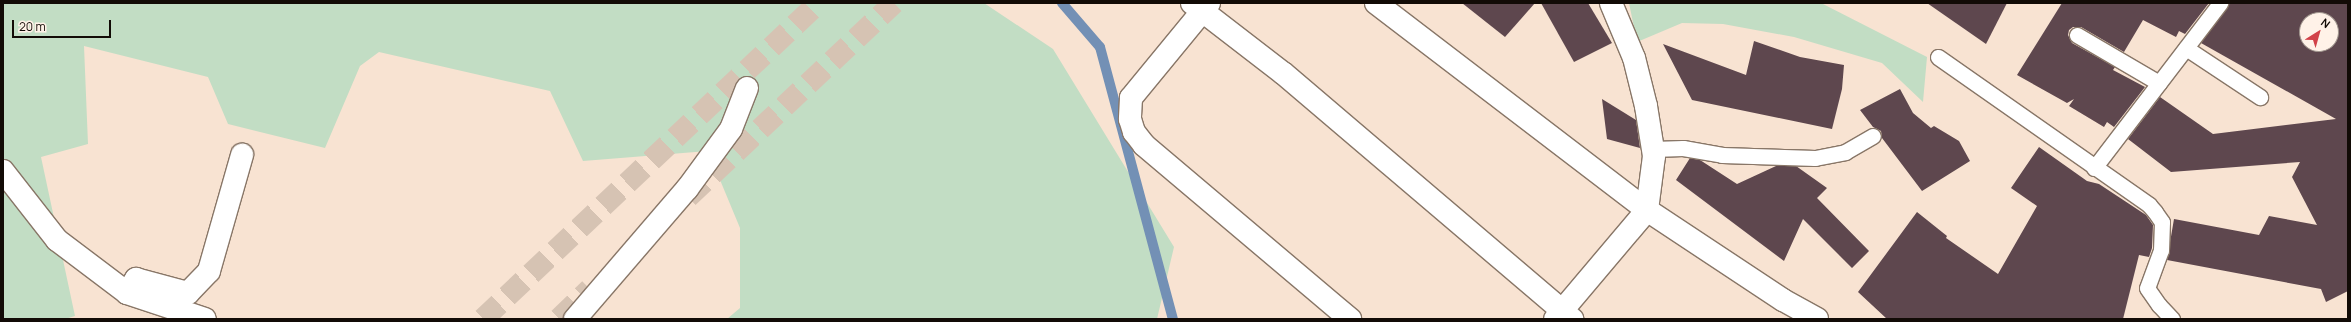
<!DOCTYPE html>
<html>
<head>
<meta charset="utf-8">
<style>
	body { margin:0 }
	#map { position:relative; width:2351px; height:322px; overflow:hidden; background:#f8e3d2; font-family:Manrope,sans-serif }
	div>[style] { position:absolute }
	.green>* { inset:0; background:#c2ddc4 }
	.stream>* { height:10px; margin:-5px; padding:0 5px; transform-origin:5px; border-radius:5px; background:#7390b5 }
	.building>* { inset:0; background:#5e474e }
	.primary-tunnel>* { height:22px; margin-top:-11px; transform-origin:0; background:repeating-linear-gradient(90deg,#d6c3b3 0 22px,transparent 0 33px) }
	.roads { filter:drop-shadow(1px 0 #887667) drop-shadow(-1px 0 #887667) drop-shadow(0 1px #887667) drop-shadow(0 -1px #887667) }
	.service>* { height:15px; margin:-7.5px; padding:0 7.5px; transform-origin:7.5px; border-radius:7.5px; background:#fff }
	.minor>* { height:22px; margin:-11px; padding:0 11px; transform-origin:11px; border-radius:11px; background:#fff }
	.tertiary>* { height:22px; margin:-11px; padding:0 11px; transform-origin:11px; border-radius:11px; background:#fff }
	span { translate:-50% -50%; white-space:nowrap; text-align:center; line-height:1.15; -webkit-text-stroke:4px #fff2e8; paint-order:stroke }
	.frame { position:absolute; inset:0; border:4px solid #120b06; pointer-events:none }
	.north { position:absolute; left:2299px; top:12px; width:40px; height:40px; box-sizing:border-box; background:#fff2e8; border:1px solid #a0968e; border-radius:50%; rotate:37deg; font-size:11px; font-weight:700; line-height:16px; text-align:center; color:#120b06 }
	.north::after { content:''; display:block; margin:auto; width:14px; height:18px; background:#d24249; clip-path:polygon(50% 0,100% 100%,50% 72%,0 100%) }
	.scale { position:absolute; left:12px; top:20px; width:99px; height:18px; box-sizing:border-box; border:2px solid #120b06; border-top:0; padding-left:5px; font-size:12px; line-height:14px; white-space:nowrap; color:#120b06; -webkit-text-stroke:3px #fff2e8; paint-order:stroke }
</style>
</head>
<body>
<div id="map">
	<div class="green">
		<div style="clip-path:polygon(3px 3px,984px 3px,1053px 49px,1174px 247px,1157px 319px,727px 319px,740px 308px,740px 228px,708px 151px,583px 161px,550px 91px,379px 52px,360px 66px,325px 148px,228px 124px,208px 77px,84px 46px,88px 144px,41px 157px,75px 316px,65px 319px,3px 319px)"></div>
		<div style="clip-path:polygon(1629px 3px,1821px 3px,1927px 57px,1923px 102px,1882px 63px,1794px 37px,1723px 24px,1682px 23px,1637px 42px)"></div>
	</div>
	<div class="stream">
		<div style="left:1062px;top:3px;width:58px;rotate:49.2deg"></div>
		<div style="left:1100px;top:47px;width:282px;rotate:75deg"></div>
	</div>
	<div class="building">
		<div style="clip-path:polygon(1462px 3px,1535px 3px,1505px 37px)"></div>
		<div style="clip-path:polygon(1541px 3px,1588px 3px,1612px 43px,1574px 62px)"></div>
		<div style="clip-path:polygon(1927px 3px,2007px 3px,1986px 44px)"></div>
		<div style="clip-path:polygon(2062px 3px,2209px 3px,2185px 34px,2179px 31px,2176px 37px,2143px 20px,2124px 52px,2081px 27px,2073px 27px,2069px 30px,2068px 35px,2072px 43px,2115px 67px,2113px 70px,2145px 87px,2114px 127px,2107px 122px,2104px 127px,2069px 106px,2074px 99px,2067px 103px,2017px 75px)"></div>
		<div style="clip-path:polygon(evenodd,2229px 3px,2348px 3px,2348px 291px,2326px 302px,2321px 289px,2167px 260px,2174px 219px,2259px 235px,2269px 216px,2317px 225px,2292px 177px,2300px 162px,2171px 172px,2128px 139px,2160px 97px,2213px 134px,2336px 119px,2201px 43px,2227px 8px,2229px 3px,2307px 20px,2331px 20px,2331px 44px,2307px 44px,2307px 20px)"></div>
		<div style="clip-path:polygon(1754px 41px,1800px 57px,1844px 65px,1842px 89px,1832px 129px,1692px 100px,1663px 44px,1746px 75px)"></div>
		<div style="clip-path:polygon(1900px 89px,1913px 113px,1931px 128px,1934px 126px,1959px 141px,1970px 161px,1922px 191px,1882px 138px,1881px 131px,1873px 127px,1860px 110px)"></div>
		<div style="clip-path:polygon(1602px 99px,1636px 120px,1640px 148px,1607px 139px)"></div>
		<div style="clip-path:polygon(2039px 147px,2087px 181px,2099px 184px,2146px 215px,2153px 225px,2152px 248px,2149px 257px,2139px 255px,2123px 319px,1887px 319px,1858px 292px,1917px 212px,1947px 236px,1946px 238px,1998px 274px,2037px 206px,2011px 188px)"></div>
		<div style="clip-path:polygon(1690px 158px,1700px 160px,1737px 184px,1776px 166px,1796px 166px,1827px 188px,1817px 198px,1869px 251px,1852px 268px,1803px 219px,1784px 261px,1676px 180px)"></div>
	</div>
	<div class="primary-tunnel">
		<div style="left:688px;top:197px;width:283px;rotate:-43.3deg"></div>
		<div style="left:483px;top:319px;width:461px;rotate:-43.3deg"></div>
		<div style="left:559px;top:319px;width:43px;rotate:-44.1deg"></div>
	</div>
	<div class="roads">
		<div class="service">
			<div style="left:2077px;top:35px;width:95px;rotate:30.3deg"></div>
			<div style="left:2186px;top:48px;width:89px;rotate:33.5deg"></div>
			<div style="left:1938px;top:57px;width:258px;rotate:35deg"></div>
			<div style="left:2149px;top:205px;width:9px;rotate:49deg"></div>
			<div style="left:2155px;top:212px;width:12px;rotate:55deg"></div>
			<div style="left:2162px;top:222px;width:28px;rotate:92deg"></div>
			<div style="left:2161px;top:250px;width:40px;rotate:110.2deg"></div>
			<div style="left:2147px;top:288px;width:21px;rotate:55deg"></div>
			<div style="left:2159px;top:305px;width:19px;rotate:47deg"></div>
			<div style="left:1653px;top:149px;width:30px;rotate:-2deg"></div>
			<div style="left:1683px;top:148px;width:40px;rotate:10deg"></div>
			<div style="left:1722px;top:155px;width:93px;rotate:1.8deg"></div>
			<div style="left:1815px;top:158px;width:31px;rotate:-11deg"></div>
			<div style="left:1845px;top:152px;width:32px;rotate:-30deg"></div>
			<div style="left:2094px;top:168px;width:208px;rotate:-52.6deg"></div>
		</div>
		<div class="minor">
			<div style="left:1192px;top:3px;width:115px;rotate:37.6deg"></div>
			<div style="left:1283px;top:73px;width:380px;rotate:40.4deg"></div>
			<div style="left:1209px;top:3px;width:123px;rotate:129.4deg"></div>
			<div style="left:1131px;top:98px;width:21px;rotate:93deg"></div>
			<div style="left:1130px;top:119px;width:14px;rotate:73deg"></div>
			<div style="left:1134px;top:132px;width:16px;rotate:52deg"></div>
			<div style="left:1144px;top:145px;width:270px;rotate:40.2deg"></div>
			<div style="left:3px;top:171px;width:88px;rotate:52deg"></div>
			<div style="left:57px;top:240px;width:88px;rotate:37.1deg"></div>
			<div style="left:127px;top:293px;width:82px;rotate:18.4deg"></div>
			<div style="left:127px;top:293px;width:17px;rotate:-57deg"></div>
			<div style="left:136px;top:279px;width:54px;rotate:15.1deg"></div>
			<div style="left:188px;top:293px;width:30px;rotate:-46deg"></div>
			<div style="left:209px;top:271px;width:121px;rotate:-74.1deg"></div>
			<div style="left:575px;top:319px;width:172px;rotate:-49.3deg"></div>
			<div style="left:687px;top:189px;width:74px;rotate:-53.7deg"></div>
			<div style="left:731px;top:129px;width:44px;rotate:-68.7deg"></div>
			<div style="left:1555px;top:319px;width:143px;rotate:-49.8deg"></div>
			<div style="left:1647px;top:210px;width:54px;rotate:-82.6deg"></div>
			<div style="left:1654px;top:156px;width:51px;rotate:-99.1deg"></div>
			<div style="left:1646px;top:106px;width:49px;rotate:-104deg"></div>
			<div style="left:1634px;top:58px;width:60px;rotate:-112.7deg"></div>
		</div>
		<div class="tertiary">
			<div style="left:1376px;top:3px;width:341px;rotate:37.4deg"></div>
			<div style="left:1647px;top:210px;width:163px;rotate:33.5deg"></div>
			<div style="left:1783px;top:300px;width:39px;rotate:29deg"></div>
		</div>
	</div>
	<div class="frame"></div>
	<div class="north">N</div>
	<div class="scale">20 m</div>
</div>
</body>
</html>
